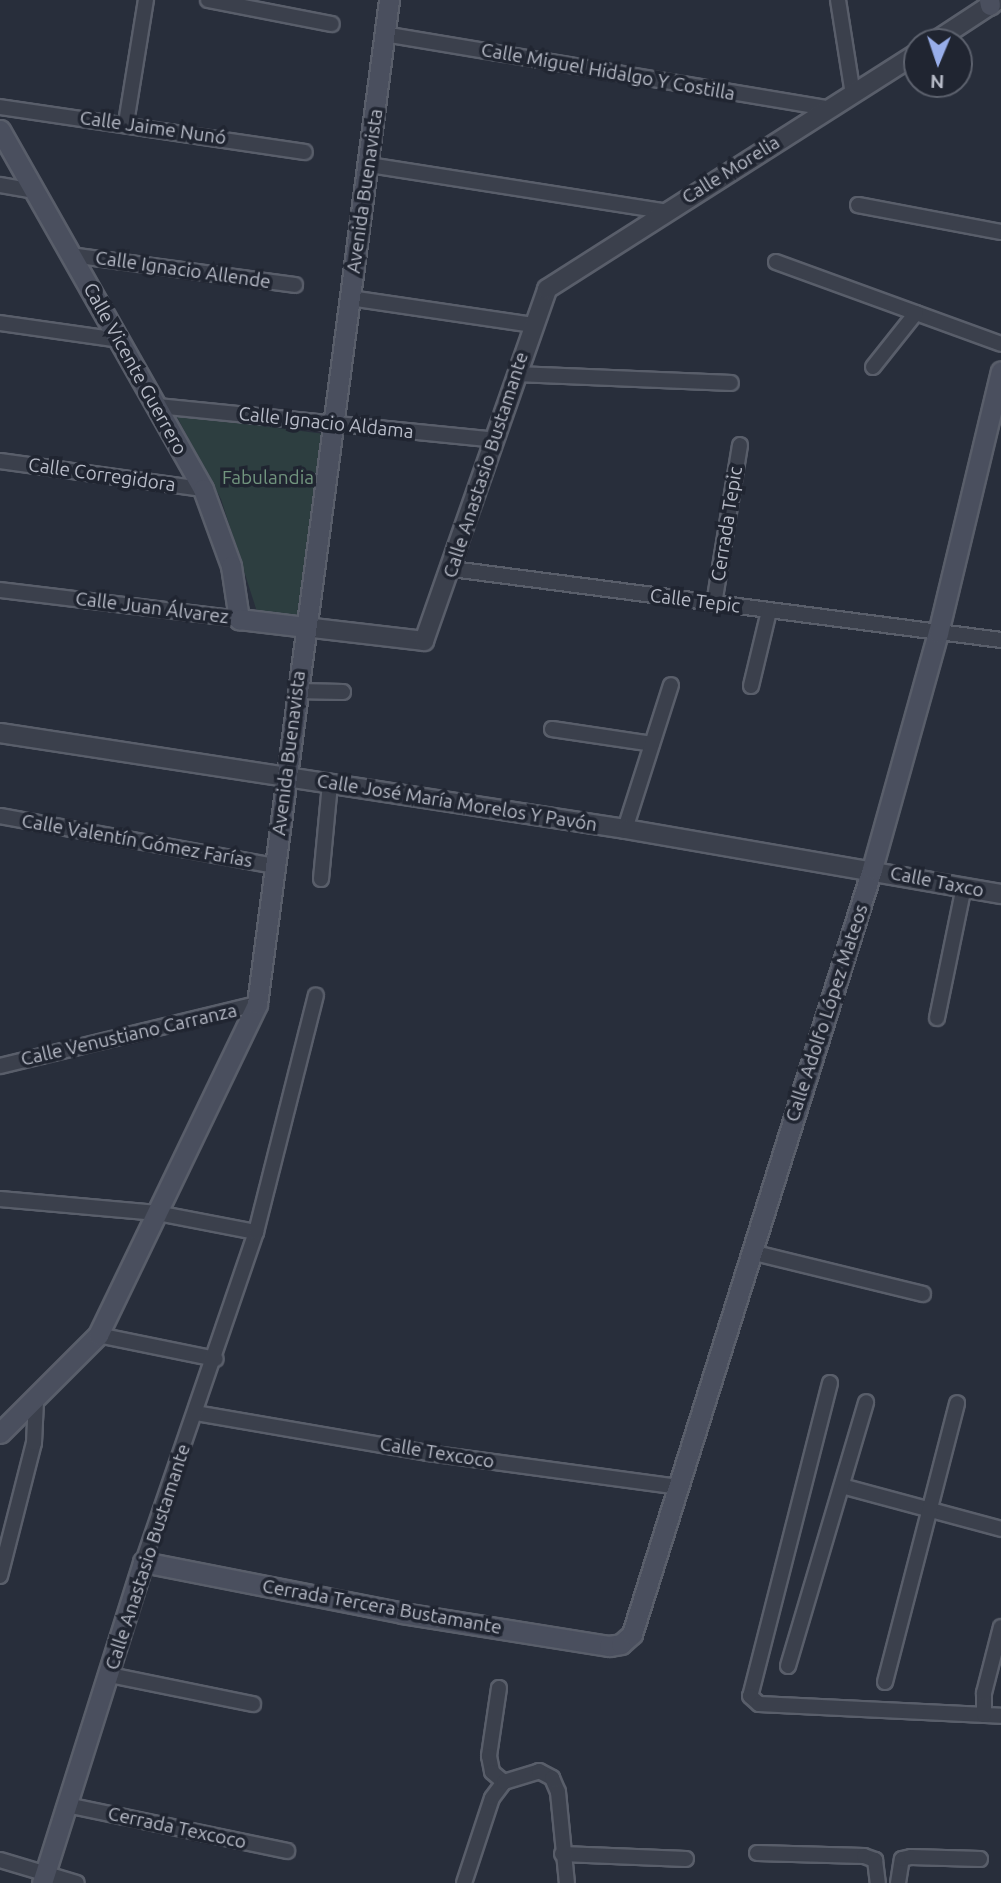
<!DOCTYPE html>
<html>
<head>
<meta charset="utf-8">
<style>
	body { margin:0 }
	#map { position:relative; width:1001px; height:1883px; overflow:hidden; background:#282e3b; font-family:Ubuntu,sans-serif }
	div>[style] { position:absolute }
	.green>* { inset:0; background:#2d3e40 }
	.roads { filter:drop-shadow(2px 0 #595e6a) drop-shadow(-2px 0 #595e6a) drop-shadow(0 2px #595e6a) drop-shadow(0 -2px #595e6a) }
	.minor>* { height:14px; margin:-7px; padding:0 7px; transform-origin:7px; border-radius:7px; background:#3b404c }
	.tertiary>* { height:18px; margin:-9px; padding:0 9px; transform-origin:9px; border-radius:9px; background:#3b404c }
	.secondary>* { height:19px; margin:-9.5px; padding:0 9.5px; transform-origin:9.5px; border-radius:9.5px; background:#4a4f5e }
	span { translate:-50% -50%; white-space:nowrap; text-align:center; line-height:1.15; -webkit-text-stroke:7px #202531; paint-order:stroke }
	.street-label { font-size:19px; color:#b7bbc7 }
	.park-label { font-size:19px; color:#71947e }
	.north { position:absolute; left:903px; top:28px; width:70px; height:70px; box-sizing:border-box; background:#202531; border:2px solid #5c616d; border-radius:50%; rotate:182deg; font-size:19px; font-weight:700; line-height:28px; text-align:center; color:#b7bbc7 }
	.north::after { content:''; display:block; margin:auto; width:24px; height:32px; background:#98aeea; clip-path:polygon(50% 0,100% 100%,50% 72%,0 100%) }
</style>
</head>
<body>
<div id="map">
	<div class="green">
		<div style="clip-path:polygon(176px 415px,325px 434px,301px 620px,258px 615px,221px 499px)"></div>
	</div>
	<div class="roads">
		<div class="minor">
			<div style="left:208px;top:0;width:126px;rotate:11deg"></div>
			<div style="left:838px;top:0;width:96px;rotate:81deg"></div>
			<div style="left:384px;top:34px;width:453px;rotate:9.5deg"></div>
			<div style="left:0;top:107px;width:308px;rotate:8.4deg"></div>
			<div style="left:126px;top:123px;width:125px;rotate:-80.8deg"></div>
			<div style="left:369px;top:165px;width:299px;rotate:8.9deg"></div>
			<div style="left:0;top:185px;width:36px;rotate:10deg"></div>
			<div style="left:858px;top:205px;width:146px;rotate:10.7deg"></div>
			<div style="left:71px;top:255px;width:226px;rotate:7.6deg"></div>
			<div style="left:776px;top:262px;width:239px;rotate:20deg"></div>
			<div style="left:350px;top:298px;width:185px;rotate:8.4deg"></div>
			<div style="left:0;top:323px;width:120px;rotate:8.1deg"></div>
			<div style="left:873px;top:367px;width:69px;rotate:-51.5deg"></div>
			<div style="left:517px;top:374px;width:214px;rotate:2.4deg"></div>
			<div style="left:157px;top:406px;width:340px;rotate:5.7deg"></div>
			<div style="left:0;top:461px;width:205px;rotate:7.9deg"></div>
			<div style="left:452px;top:569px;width:554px;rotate:7.37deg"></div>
			<div style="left:0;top:590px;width:241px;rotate:6.9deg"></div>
			<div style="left:714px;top:604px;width:161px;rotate:-80.7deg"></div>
			<div style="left:751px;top:686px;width:77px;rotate:-76.5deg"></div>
			<div style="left:296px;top:691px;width:47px;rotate:1.2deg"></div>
			<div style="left:552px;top:729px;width:101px;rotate:8.5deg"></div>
			<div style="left:0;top:816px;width:280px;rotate:10.3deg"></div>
			<div style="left:625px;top:829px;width:151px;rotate:-72.3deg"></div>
			<div style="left:321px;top:879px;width:95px;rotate:-84.6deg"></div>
			<div style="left:937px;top:1018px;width:134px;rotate:-78.4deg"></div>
			<div style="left:0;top:1066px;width:264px;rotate:-13.6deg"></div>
			<div style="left:0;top:1199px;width:158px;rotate:5.1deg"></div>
			<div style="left:157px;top:1213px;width:101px;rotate:10.9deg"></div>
			<div style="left:751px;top:1252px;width:177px;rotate:13.7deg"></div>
			<div style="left:98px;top:1335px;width:120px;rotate:11.5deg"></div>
			<div style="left:830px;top:1383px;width:323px;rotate:104.3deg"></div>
			<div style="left:750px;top:1696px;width:12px;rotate:42deg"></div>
			<div style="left:759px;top:1704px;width:242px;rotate:2.8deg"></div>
			<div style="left:196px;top:1413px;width:235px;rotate:9.8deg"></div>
			<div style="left:428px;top:1453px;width:253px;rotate:7.7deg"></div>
			<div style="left:842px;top:1486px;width:165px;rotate:15.1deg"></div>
			<div style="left:143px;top:1562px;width:349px;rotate:-71.1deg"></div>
			<div style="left:256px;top:1232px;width:244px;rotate:-75.8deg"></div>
			<div style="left:0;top:1576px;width:137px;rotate:-75.7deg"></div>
			<div style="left:34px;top:1443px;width:43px;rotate:-87.3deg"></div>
			<div style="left:788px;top:1666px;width:275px;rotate:-73.5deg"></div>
			<div style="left:110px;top:1675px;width:146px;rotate:11.5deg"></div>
			<div style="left:885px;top:1682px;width:288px;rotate:-75.5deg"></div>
			<div style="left:499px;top:1688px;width:69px;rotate:98.4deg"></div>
			<div style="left:489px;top:1756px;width:16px;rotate:79deg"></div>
			<div style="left:492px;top:1772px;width:16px;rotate:40deg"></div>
			<div style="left:984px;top:1715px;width:22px;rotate:-90deg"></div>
			<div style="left:984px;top:1693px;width:68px;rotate:-75.6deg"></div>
			<div style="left:67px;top:1805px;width:225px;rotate:11.8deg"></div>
			<div style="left:757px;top:1853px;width:107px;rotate:1.6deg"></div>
			<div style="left:864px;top:1856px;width:12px;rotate:20deg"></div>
			<div style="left:875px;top:1860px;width:23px;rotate:83deg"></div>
			<div style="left:562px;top:1854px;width:124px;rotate:2.3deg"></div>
			<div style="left:0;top:1860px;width:80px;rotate:16.6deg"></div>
			<div style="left:464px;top:1883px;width:89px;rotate:-71.8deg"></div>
			<div style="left:492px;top:1798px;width:20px;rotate:-53deg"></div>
			<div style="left:504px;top:1782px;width:37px;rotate:-17deg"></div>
			<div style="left:539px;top:1771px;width:15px;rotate:28deg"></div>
			<div style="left:552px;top:1778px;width:15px;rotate:67deg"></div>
			<div style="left:558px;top:1792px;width:91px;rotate:84.4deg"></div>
			<div style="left:898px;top:1883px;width:24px;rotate:-81deg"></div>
			<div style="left:902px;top:1859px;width:9px;rotate:-13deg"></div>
			<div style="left:911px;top:1857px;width:69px;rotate:1.7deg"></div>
		</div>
		<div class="tertiary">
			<div style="left:934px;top:42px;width:77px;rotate:-33.3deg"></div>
			<div style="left:305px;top:627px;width:120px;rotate:6.7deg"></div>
			<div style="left:424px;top:641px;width:373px;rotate:-70.7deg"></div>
			<div style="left:547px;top:289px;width:439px;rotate:-32.5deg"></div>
			<div style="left:0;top:733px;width:632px;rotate:8.73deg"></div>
			<div style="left:625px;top:829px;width:382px;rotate:9.8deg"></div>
		</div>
		<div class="secondary">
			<div style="left:989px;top:0;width:5px;rotate:79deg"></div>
			<div style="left:0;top:130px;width:412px;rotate:60.5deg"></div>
			<div style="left:203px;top:489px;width:82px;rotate:70deg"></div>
			<div style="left:231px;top:566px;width:54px;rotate:81.4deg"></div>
			<div style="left:239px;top:619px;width:66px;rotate:6.9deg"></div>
			<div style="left:0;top:1433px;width:139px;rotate:-45deg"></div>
			<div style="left:98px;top:1335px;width:367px;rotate:-64.3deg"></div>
			<div style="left:257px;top:1004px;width:1013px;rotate:-82.51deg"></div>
			<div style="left:42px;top:1883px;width:337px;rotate:-72.5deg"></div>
			<div style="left:143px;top:1562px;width:264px;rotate:11.1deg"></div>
			<div style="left:402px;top:1613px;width:210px;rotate:9.1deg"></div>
			<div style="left:609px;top:1646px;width:12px;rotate:-9deg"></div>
			<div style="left:621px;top:1644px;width:15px;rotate:-42deg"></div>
			<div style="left:632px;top:1634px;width:802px;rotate:-72.58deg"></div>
			<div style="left:872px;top:869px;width:245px;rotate:-74.4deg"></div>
			<div style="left:938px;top:633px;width:269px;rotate:-76.5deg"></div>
		</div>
	</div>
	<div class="street-label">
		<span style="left:608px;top:72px;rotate:10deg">Calle Miguel Hidalgo Y Costilla</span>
		<span style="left:153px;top:128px;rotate:8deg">Calle Jaime Nunó</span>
		<span style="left:731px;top:170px;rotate:-32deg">Calle Morelia</span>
		<span style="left:365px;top:191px;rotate:-82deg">Avenida Buenavista</span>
		<span style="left:183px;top:270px;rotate:8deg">Calle Ignacio Allende</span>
		<span style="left:135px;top:369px;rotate:61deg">Calle Vicente Guerrero</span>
		<span style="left:326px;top:423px;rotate:6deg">Calle Ignacio Aldama</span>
		<span style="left:486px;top:465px;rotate:-72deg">Calle Anastasio Bustamante</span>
		<span style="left:102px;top:475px;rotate:8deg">Calle Corregidora</span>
		<span style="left:727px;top:524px;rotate:-81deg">Cerrada Tepic</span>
		<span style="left:695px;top:601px;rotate:7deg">Calle Tepic</span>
		<span style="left:152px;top:608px;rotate:7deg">Calle Juan Álvarez</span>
		<span style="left:289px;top:753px;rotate:-83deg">Avenida Buenavista</span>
		<span style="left:457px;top:803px;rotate:9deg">Calle José María Morelos Y Pavón</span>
		<span style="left:137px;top:841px;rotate:10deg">Calle Valentín Gómez Farías</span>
		<span style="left:937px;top:882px;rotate:11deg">Calle Taxco</span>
		<span style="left:827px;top:1013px;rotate:-72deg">Calle Adolfo López Mateos</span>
		<span style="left:129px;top:1035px;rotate:-13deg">Calle Venustiano Carranza</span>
		<span style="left:437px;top:1453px;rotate:9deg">Calle Texcoco</span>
		<span style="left:148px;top:1557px;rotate:-72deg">Calle Anastasio Bustamante</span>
		<span style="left:382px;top:1607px;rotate:10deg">Cerrada Tercera Bustamante</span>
		<span style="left:177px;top:1828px;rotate:12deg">Cerrada Texcoco</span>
	</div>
	<div class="park-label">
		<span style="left:268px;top:478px">Fabulandia</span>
	</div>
	<div class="north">N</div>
</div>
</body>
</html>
